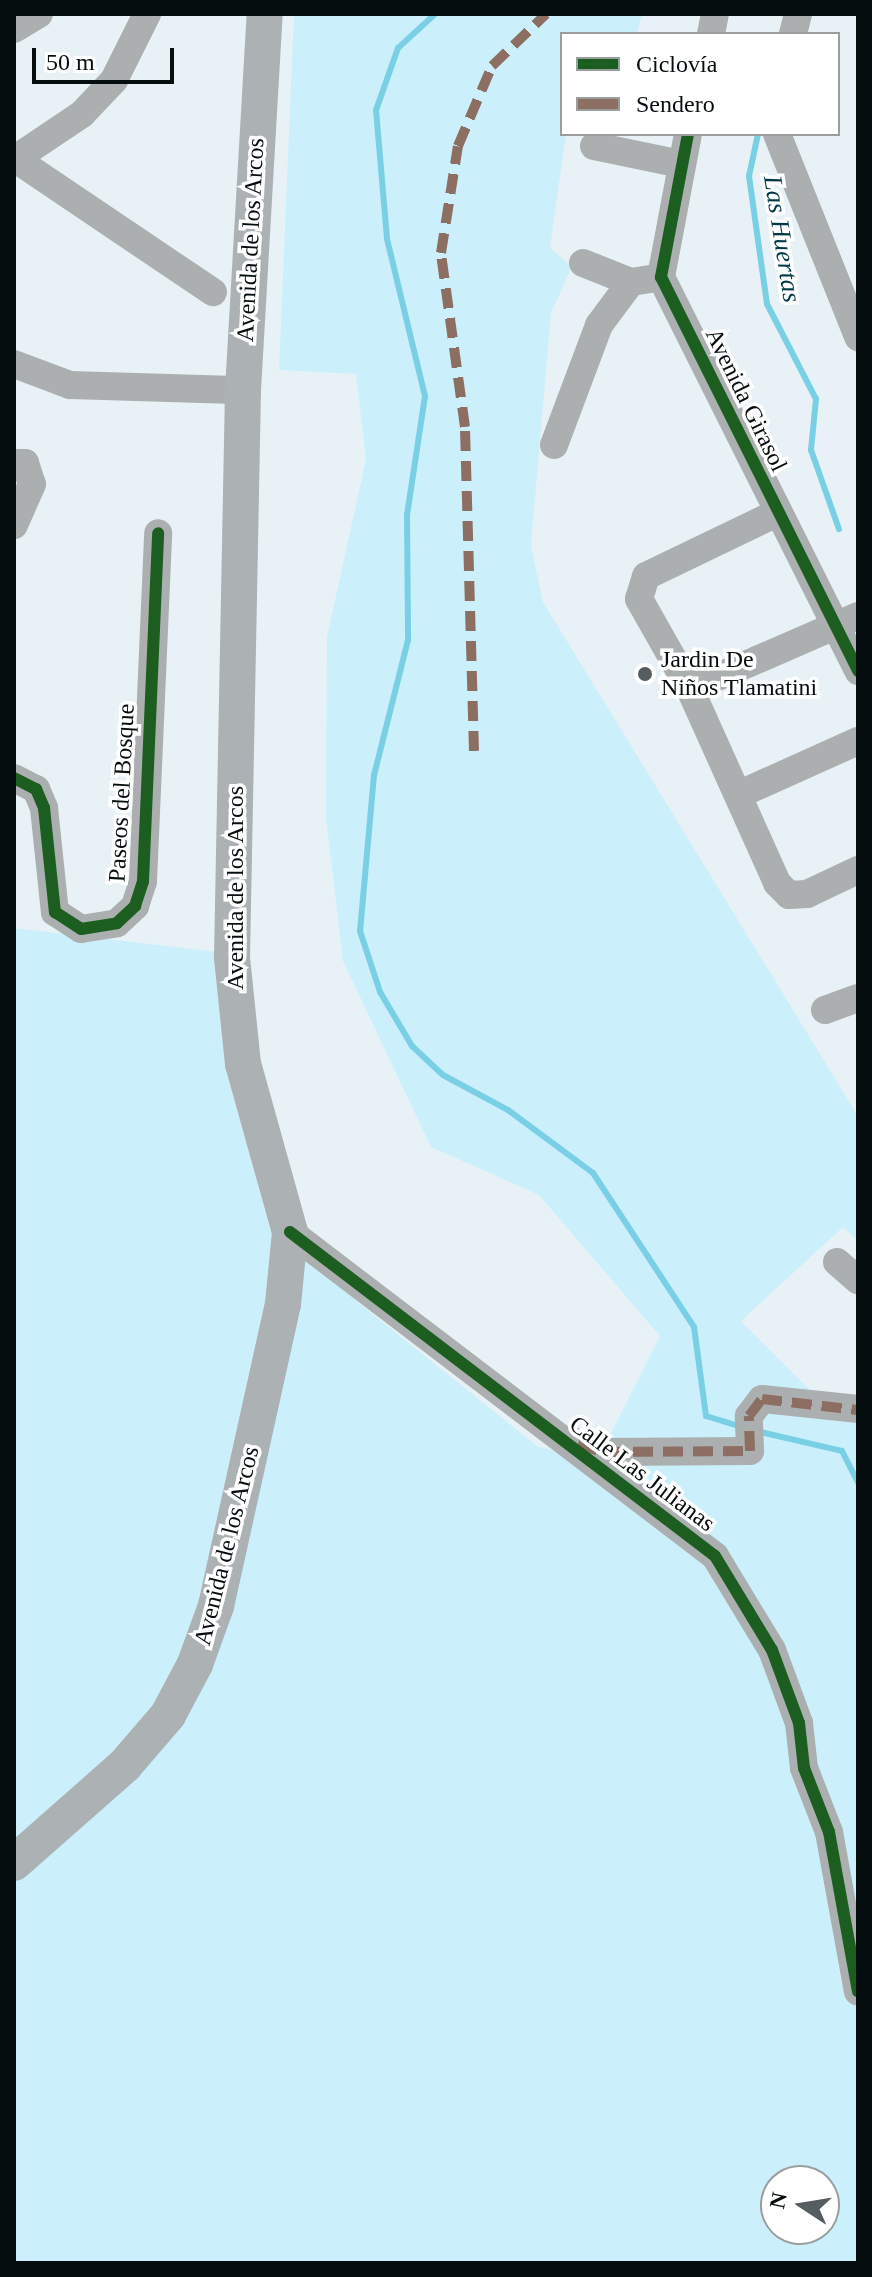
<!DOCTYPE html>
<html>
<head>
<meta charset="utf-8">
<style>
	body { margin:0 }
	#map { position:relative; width:872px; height:2277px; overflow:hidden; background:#e8f2f6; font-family:Georgia,serif }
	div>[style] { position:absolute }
	.green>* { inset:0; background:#cbf0fb }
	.stream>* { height:6px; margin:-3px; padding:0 3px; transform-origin:3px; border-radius:3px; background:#79d0e5 }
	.minor>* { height:28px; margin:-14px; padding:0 14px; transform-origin:14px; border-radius:14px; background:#abafaf }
	.major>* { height:36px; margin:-18px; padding:0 18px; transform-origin:18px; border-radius:18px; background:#acb1b3 }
	.quiet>* { height:10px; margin-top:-5px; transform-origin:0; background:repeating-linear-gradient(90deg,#8d6e63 0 20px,transparent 0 30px) }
	.cycleway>* { height:12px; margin:-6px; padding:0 6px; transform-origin:6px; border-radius:6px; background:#1b5e20 }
	.dots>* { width:22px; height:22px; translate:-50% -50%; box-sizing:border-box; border:4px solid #fff; border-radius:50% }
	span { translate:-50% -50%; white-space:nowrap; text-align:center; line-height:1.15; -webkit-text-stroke:7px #fff; paint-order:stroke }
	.street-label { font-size:24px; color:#060d0f }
	.poi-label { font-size:24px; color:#060d0f }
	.left { translate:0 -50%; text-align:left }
	.water-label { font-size:26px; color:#003945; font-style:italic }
	.frame { position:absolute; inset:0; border:16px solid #060d0f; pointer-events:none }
	.legend { position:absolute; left:560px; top:32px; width:280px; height:104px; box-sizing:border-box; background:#fff; border:2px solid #9b9e9f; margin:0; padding:10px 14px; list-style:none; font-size:24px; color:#060d0f }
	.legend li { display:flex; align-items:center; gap:16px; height:40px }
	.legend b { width:40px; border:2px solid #9b9e9f }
	.north { position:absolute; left:760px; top:2165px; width:80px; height:80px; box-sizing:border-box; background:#fff; border:2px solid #9b9e9f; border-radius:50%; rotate:282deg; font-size:22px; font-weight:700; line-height:32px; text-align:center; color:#060d0f }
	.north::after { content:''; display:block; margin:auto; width:28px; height:36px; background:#555d60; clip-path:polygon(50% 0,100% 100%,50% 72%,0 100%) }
	.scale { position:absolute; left:32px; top:48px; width:142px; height:36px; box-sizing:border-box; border:4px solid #060d0f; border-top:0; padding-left:10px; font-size:24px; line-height:28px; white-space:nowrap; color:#060d0f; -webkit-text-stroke:6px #fff; paint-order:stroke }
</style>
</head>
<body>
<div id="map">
	<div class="green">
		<div style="clip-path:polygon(evenodd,294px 14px,642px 14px,637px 34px,562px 34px,566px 134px,550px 248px,572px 267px,551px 313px,531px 546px,543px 602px,858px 1116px,858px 1241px,843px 1227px,741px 1321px,811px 1391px,858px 1407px,858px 2263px,14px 2263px,14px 928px,218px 952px,265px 1211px,360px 1304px,537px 1446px,597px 1461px,660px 1336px,539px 1195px,431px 1147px,343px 961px,326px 817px,327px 637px,366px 459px,356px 374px,279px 370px,294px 14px,776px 2181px,824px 2181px,824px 2229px,776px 2229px,776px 2181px)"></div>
	</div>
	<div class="stream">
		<div style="left:435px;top:14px;width:50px;rotate:137.4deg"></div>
		<div style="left:398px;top:48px;width:66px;rotate:109.5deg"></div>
		<div style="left:376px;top:110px;width:129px;rotate:85.1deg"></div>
		<div style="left:387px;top:239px;width:162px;rotate:76.4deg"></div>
		<div style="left:425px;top:396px;width:120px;rotate:98.6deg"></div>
		<div style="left:407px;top:515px;width:125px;rotate:89.5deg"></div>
		<div style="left:408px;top:640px;width:139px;rotate:104.1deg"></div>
		<div style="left:374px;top:775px;width:157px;rotate:95.1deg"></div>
		<div style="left:360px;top:931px;width:64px;rotate:71.8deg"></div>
		<div style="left:380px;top:992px;width:63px;rotate:59.3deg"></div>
		<div style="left:412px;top:1046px;width:42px;rotate:43.1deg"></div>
		<div style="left:443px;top:1075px;width:74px;rotate:28.3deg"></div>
		<div style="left:508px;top:1110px;width:106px;rotate:36.5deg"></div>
		<div style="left:593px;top:1173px;width:184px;rotate:56.7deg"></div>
		<div style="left:694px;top:1327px;width:90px;rotate:82.3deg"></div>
		<div style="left:706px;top:1416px;width:38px;rotate:17deg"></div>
		<div style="left:758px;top:134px;width:43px;rotate:102.1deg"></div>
		<div style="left:749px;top:176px;width:129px;rotate:82deg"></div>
		<div style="left:767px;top:304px;width:107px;rotate:62.7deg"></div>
		<div style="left:816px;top:399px;width:51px;rotate:95.6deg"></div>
		<div style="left:811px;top:450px;width:84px;rotate:70.5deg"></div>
		<div style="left:756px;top:1431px;width:88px;rotate:13.1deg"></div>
		<div style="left:842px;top:1451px;width:36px;rotate:63deg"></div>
	</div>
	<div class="minor">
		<div style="left:14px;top:29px;width:29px;rotate:-31deg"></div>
		<div style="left:711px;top:34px;width:20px;rotate:-79deg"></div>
		<div style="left:793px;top:34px;width:21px;rotate:-76deg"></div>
		<div style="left:688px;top:134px;width:146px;rotate:100.7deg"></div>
		<div style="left:661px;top:277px;width:441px;rotate:63.4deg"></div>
		<div style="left:777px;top:134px;width:219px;rotate:68.2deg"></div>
		<div style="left:594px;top:146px;width:89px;rotate:11.7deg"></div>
		<div style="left:14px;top:158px;width:240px;rotate:34deg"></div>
		<div style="left:15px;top:159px;width:81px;rotate:-33.9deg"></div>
		<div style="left:82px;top:114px;width:47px;rotate:-46.7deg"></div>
		<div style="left:114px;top:80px;width:74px;rotate:-63.4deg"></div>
		<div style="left:583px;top:263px;width:52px;rotate:21.6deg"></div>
		<div style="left:14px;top:364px;width:60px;rotate:20.6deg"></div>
		<div style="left:70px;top:385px;width:173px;rotate:1.7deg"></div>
		<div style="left:554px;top:445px;width:128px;rotate:-69.4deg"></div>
		<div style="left:599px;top:325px;width:54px;rotate:-53.3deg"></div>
		<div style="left:631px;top:282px;width:30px;rotate:-9deg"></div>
		<div style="left:14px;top:463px;width:11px"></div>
		<div style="left:25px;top:463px;width:22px;rotate:72deg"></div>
		<div style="left:32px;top:484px;width:45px;rotate:113.7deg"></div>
		<div style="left:777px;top:513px;width:145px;rotate:154.3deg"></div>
		<div style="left:646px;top:576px;width:24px;rotate:107deg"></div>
		<div style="left:639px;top:599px;width:103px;rotate:60.5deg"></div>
		<div style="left:690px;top:689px;width:213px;rotate:65.8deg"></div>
		<div style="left:777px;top:883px;width:17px;rotate:45deg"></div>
		<div style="left:789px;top:895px;width:18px;rotate:-3deg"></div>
		<div style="left:807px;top:894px;width:56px;rotate:-25.2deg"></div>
		<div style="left:690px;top:689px;width:183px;rotate:-23.5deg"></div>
		<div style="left:14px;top:778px;width:25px;rotate:27deg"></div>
		<div style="left:36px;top:789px;width:21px;rotate:67deg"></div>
		<div style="left:44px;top:808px;width:105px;rotate:84deg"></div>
		<div style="left:55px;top:912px;width:31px;rotate:33deg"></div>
		<div style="left:81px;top:929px;width:36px;rotate:-9deg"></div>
		<div style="left:117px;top:923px;width:25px;rotate:-43deg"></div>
		<div style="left:135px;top:906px;width:26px;rotate:-72deg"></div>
		<div style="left:143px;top:881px;width:348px;rotate:-87.5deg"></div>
		<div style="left:740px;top:794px;width:129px;rotate:-24.2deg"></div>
		<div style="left:825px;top:1010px;width:35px;rotate:-20deg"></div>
		<div style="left:290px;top:1232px;width:534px;rotate:37.32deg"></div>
		<div style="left:715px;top:1556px;width:110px;rotate:58.8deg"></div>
		<div style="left:772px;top:1650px;width:78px;rotate:69.7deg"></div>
		<div style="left:799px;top:1723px;width:45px;rotate:83.7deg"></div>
		<div style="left:804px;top:1768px;width:69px;rotate:68.7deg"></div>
		<div style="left:829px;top:1832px;width:162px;rotate:79.7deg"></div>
		<div style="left:837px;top:1262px;width:28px;rotate:41deg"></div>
		<div style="left:572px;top:1441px;width:33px;rotate:20deg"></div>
		<div style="left:603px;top:1452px;width:147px;rotate:-0.4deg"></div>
		<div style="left:750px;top:1451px;width:35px;rotate:-92deg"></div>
		<div style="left:749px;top:1416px;width:21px;rotate:-53deg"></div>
		<div style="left:762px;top:1399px;width:97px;rotate:5.9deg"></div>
	</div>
	<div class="major">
		<div style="left:14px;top:1863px;width:148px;rotate:-41.4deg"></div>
		<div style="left:125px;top:1765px;width:66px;rotate:-49.3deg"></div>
		<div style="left:168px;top:1715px;width:58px;rotate:-62.1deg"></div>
		<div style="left:195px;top:1664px;width:62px;rotate:-70.1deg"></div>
		<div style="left:216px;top:1606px;width:309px;rotate:-77.5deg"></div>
		<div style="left:283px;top:1304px;width:72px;rotate:-84.4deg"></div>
		<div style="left:290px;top:1232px;width:174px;rotate:-105.6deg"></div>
		<div style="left:243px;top:1064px;width:108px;rotate:-95.9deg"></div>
		<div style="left:232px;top:957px;width:567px;rotate:-88.89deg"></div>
		<div style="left:243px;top:390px;width:377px;rotate:-86.7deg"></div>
	</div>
	<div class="quiet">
		<div style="left:474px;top:751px;width:324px;rotate:-91.6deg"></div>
		<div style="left:465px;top:427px;width:176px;rotate:-97.9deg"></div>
		<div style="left:441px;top:253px;width:108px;rotate:-81deg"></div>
		<div style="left:458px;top:146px;width:87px;rotate:-67deg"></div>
		<div style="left:492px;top:66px;width:75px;rotate:-43.9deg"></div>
		<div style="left:578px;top:1444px;width:26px;rotate:18deg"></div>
		<div style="left:603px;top:1452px;width:147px;rotate:-0.4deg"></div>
		<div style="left:750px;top:1451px;width:35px;rotate:-92deg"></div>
		<div style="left:749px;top:1416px;width:21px;rotate:-53deg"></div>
		<div style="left:762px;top:1399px;width:96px;rotate:6.6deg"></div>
	</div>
	<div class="cycleway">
		<div style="left:688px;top:134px;width:146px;rotate:100.7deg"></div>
		<div style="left:661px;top:277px;width:441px;rotate:63.4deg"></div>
		<div style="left:14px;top:778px;width:25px;rotate:27deg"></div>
		<div style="left:36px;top:789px;width:21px;rotate:67deg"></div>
		<div style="left:44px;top:808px;width:105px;rotate:84deg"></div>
		<div style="left:55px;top:912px;width:31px;rotate:33deg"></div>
		<div style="left:81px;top:929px;width:36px;rotate:-9deg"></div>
		<div style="left:117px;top:923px;width:25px;rotate:-43deg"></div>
		<div style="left:135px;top:906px;width:26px;rotate:-72deg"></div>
		<div style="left:143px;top:881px;width:348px;rotate:-87.5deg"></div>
		<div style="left:290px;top:1232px;width:534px;rotate:37.32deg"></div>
		<div style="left:715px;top:1556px;width:110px;rotate:58.8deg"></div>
		<div style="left:772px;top:1650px;width:78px;rotate:69.7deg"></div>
		<div style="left:799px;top:1723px;width:45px;rotate:83.7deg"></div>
		<div style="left:804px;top:1768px;width:69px;rotate:68.7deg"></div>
		<div style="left:829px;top:1832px;width:162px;rotate:79.7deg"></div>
	</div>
	<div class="dots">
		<div style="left:645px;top:674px;background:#555d60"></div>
	</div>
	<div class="street-label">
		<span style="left:251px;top:240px;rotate:-87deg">Avenida de los Arcos</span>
		<span style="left:746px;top:400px;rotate:64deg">Avenida Girasol</span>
		<span style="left:122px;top:793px;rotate:-87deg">Paseos del Bosque</span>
		<span style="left:236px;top:888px;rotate:-90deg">Avenida de los Arcos</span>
		<span style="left:642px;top:1474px;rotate:37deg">Calle Las Julianas</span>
		<span style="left:227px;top:1546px;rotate:-76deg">Avenida de los Arcos</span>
	</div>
	<div class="poi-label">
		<span class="left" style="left:661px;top:674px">Jardin De<br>Niños Tlamatini</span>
	</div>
	<div class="water-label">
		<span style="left:782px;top:239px;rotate:81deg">Las Huertas</span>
	</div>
	<div class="frame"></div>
	<ul class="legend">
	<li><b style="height:10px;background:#1b5e20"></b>Ciclovía</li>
	<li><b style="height:10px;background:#8d6e63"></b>Sendero</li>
	</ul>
	<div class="north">N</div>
	<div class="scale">50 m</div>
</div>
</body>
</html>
